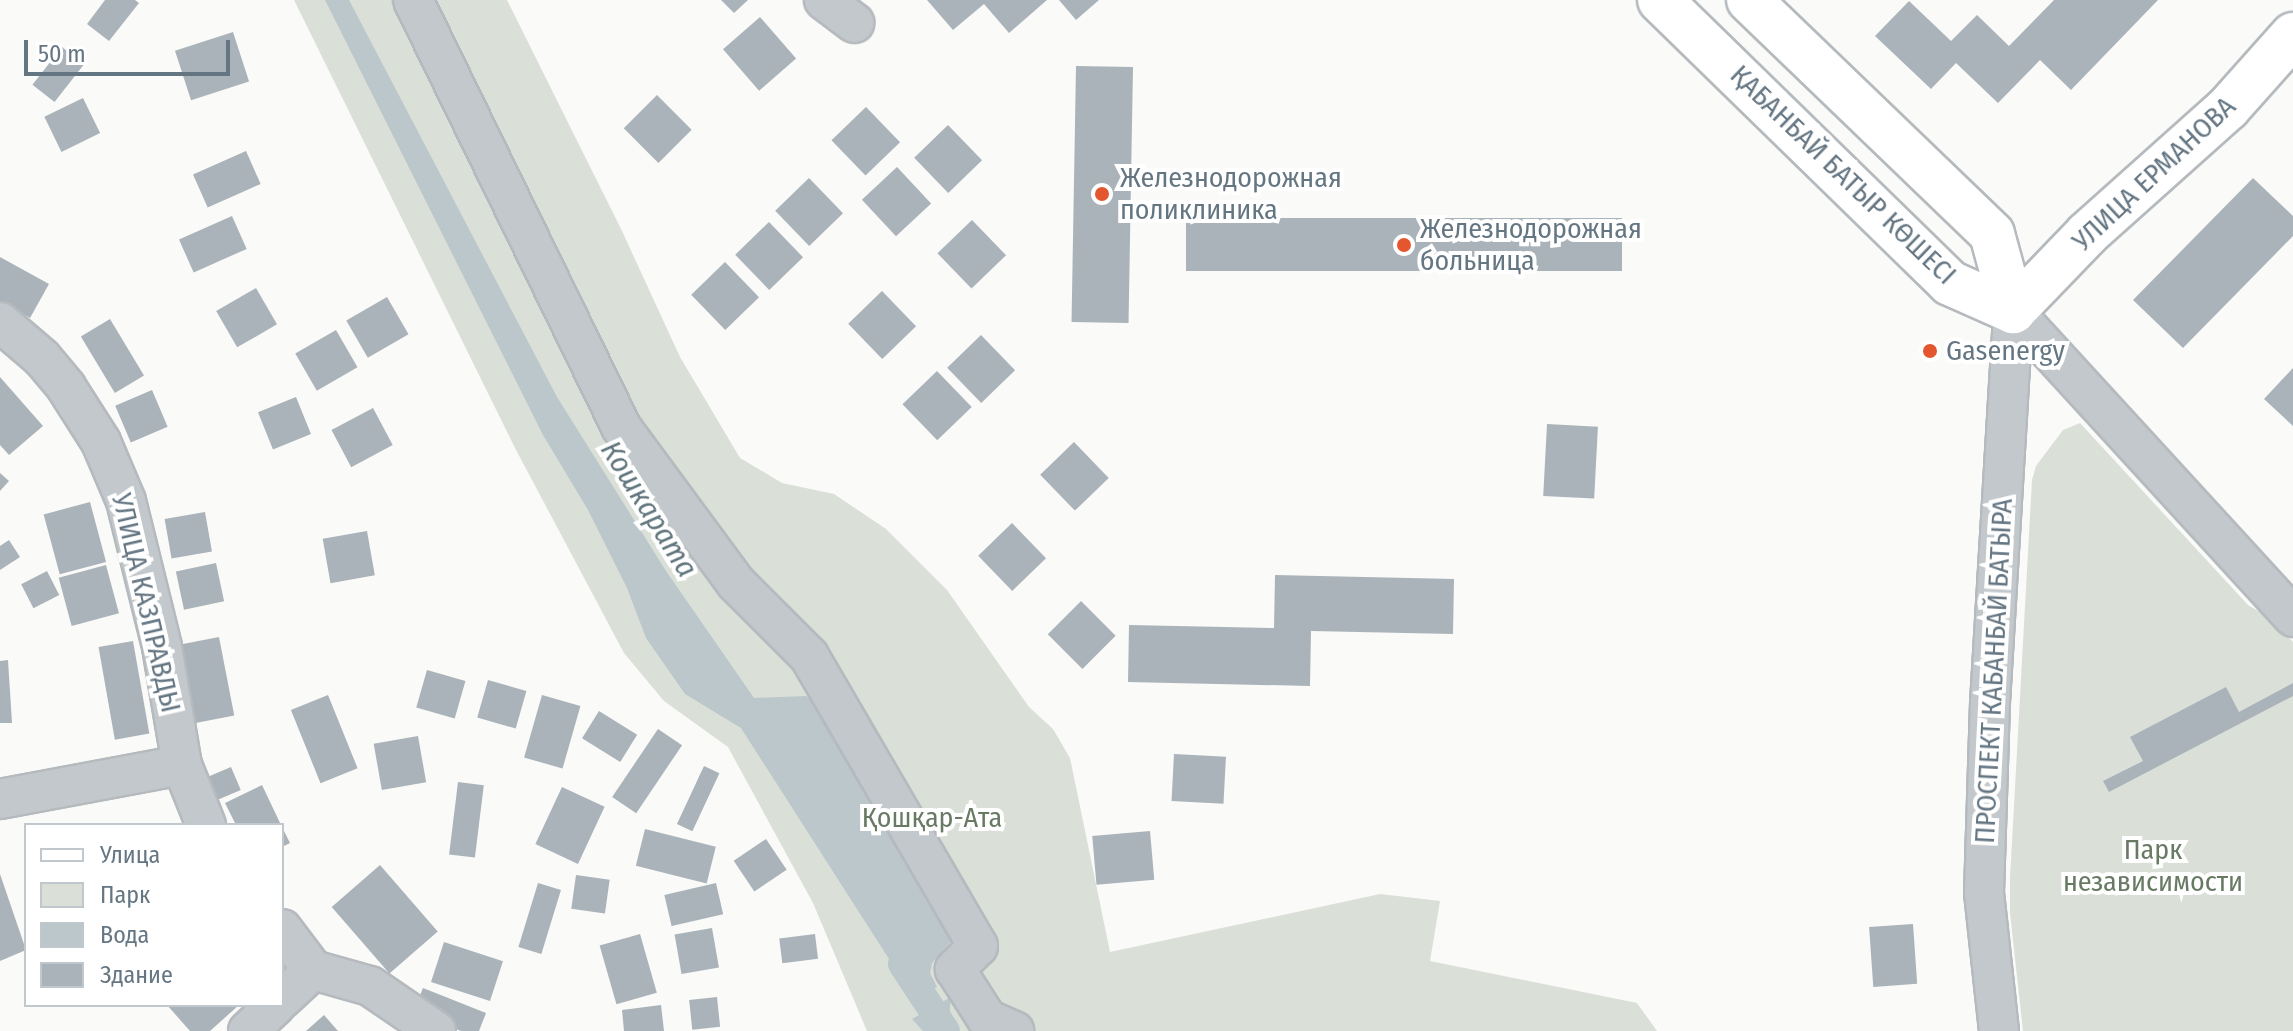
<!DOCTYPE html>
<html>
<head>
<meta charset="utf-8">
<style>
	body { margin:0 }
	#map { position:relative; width:2293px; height:1031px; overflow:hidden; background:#fafaf8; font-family:"Fira Sans Condensed",sans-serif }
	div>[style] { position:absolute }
	.green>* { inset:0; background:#dadfd7 }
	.water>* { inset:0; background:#bbc7cb }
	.canal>* { height:28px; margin:-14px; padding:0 14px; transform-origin:14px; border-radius:14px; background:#bbc7cb }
	.building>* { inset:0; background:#aab3b9; transform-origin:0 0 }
	.roads { filter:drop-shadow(2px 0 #b5babe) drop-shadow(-2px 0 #b5babe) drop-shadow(0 2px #b5babe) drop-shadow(0 -2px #b5babe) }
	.minor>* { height:38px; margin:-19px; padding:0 19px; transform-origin:19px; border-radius:19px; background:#c3c8cc }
	.major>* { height:44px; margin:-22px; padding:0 22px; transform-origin:22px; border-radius:22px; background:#fff }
	.dots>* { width:22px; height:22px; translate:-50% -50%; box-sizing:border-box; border:4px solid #fff; border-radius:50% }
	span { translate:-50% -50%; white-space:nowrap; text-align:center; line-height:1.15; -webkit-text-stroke:8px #fff; paint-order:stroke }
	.street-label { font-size:28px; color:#657683 }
	.poi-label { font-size:28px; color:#657683 }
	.left { translate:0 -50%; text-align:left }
	.park-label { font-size:28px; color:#687a64 }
	.water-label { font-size:30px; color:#60757c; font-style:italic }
	.legend { position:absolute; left:24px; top:823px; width:260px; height:184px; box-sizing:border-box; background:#fff; border:2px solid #c1c8cd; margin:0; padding:10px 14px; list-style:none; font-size:24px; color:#657683 }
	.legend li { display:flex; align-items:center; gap:16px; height:40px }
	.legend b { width:40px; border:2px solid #c1c8cd }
	.scale { position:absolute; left:24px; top:40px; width:206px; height:36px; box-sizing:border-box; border:4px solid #657683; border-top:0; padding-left:10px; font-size:24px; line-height:28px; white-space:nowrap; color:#657683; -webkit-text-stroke:6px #fff; paint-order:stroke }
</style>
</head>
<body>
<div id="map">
	<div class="green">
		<div style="clip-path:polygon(294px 0,507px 0,622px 231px,680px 357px,740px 458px,782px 483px,834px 494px,886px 529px,947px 590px,1029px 707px,1053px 729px,1070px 758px,1110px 952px,1380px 894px,1440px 901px,1430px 961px,1637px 1003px,1657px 1031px,867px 1031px,813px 903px,728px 747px,664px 701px,624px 653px,515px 448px)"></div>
		<div style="clip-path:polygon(2080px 423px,2248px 605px,2270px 618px,2293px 642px,2293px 1031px,2023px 1031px,2010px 913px,2010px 878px,2032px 480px,2036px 466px,2063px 430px)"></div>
	</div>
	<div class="water">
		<div style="clip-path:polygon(325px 0,349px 0,557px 397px,666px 571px,754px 698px,806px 696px,824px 711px,953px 939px,932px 963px,930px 973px,937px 987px,914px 998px,741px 728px,685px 694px,646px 638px,627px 588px,588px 510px,543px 435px)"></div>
		<div style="clip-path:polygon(951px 997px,949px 1018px,955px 1031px,923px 1031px,912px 1019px)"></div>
	</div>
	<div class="canal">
		<div style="left:902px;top:964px;width:80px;rotate:56.7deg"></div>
	</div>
	<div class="building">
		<div style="clip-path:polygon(105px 0,135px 0,139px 3px,109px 41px,87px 24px)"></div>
		<div style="clip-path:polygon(721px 0,748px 0,734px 13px)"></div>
		<div style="clip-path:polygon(927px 0,1047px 0,1009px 33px,984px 4px,953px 30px)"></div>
		<div style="clip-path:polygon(1059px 0,1099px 0,1076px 20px)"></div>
		<div style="clip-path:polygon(2054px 0,2158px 0,2071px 90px,2040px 60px,1998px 103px,1956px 63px,1931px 89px,1875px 36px,1909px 1px,1951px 41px,1977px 15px,2009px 46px)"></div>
		<div style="left:760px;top:17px;width:55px;height:49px;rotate:49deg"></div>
		<div style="left:233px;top:32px;width:52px;height:61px;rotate:72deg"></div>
		<div style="left:62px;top:47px;width:28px;height:48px;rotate:38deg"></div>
		<div style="left:1076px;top:66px;width:57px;height:256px;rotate:1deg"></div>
		<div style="left:657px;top:95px;width:49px;height:47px;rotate:45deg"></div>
		<div style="left:83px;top:98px;width:39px;height:43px;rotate:64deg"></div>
		<div style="left:866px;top:107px;width:49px;height:48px;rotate:46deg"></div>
		<div style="left:948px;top:125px;width:49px;height:47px;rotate:46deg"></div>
		<div style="left:246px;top:151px;width:36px;height:58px;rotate:66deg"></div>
		<div style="left:897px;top:167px;width:50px;height:48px;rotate:47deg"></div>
		<div style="left:809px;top:178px;width:49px;height:47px;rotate:46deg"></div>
		<div style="clip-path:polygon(2253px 178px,2293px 216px,2293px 236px,2183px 348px,2133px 300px)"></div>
		<div style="left:232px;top:216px;width:36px;height:58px;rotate:66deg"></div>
		<div style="left:1186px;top:218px;width:436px;height:53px"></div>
		<div style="left:972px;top:220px;width:49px;height:48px;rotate:46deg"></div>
		<div style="left:769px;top:222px;width:49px;height:47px;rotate:46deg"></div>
		<div style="clip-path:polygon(0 257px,49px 284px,30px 318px,0 301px)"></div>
		<div style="left:725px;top:262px;width:49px;height:47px;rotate:46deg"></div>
		<div style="left:256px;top:288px;width:42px;height:46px;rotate:60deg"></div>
		<div style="left:882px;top:291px;width:49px;height:47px;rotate:46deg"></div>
		<div style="left:387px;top:297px;width:43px;height:47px;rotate:60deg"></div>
		<div style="left:110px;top:319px;width:66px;height:34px;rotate:59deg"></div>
		<div style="left:336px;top:330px;width:43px;height:47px;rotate:60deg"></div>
		<div style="left:981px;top:335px;width:49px;height:47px;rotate:46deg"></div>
		<div style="clip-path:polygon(2293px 368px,2293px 426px,2264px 399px)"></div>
		<div style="left:937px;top:371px;width:50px;height:48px;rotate:46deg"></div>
		<div style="clip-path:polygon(0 377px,43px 426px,9px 455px,0 445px)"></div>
		<div style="left:152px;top:390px;width:40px;height:40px;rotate:67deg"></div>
		<div style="left:296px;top:397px;width:40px;height:41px;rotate:68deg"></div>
		<div style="left:373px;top:408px;width:42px;height:47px;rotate:62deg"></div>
		<div style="left:1547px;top:424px;width:51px;height:72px;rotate:3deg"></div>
		<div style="left:1074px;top:442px;width:50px;height:47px;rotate:46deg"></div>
		<div style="clip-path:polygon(0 473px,9px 481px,0 491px)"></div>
		<div style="left:90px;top:502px;width:62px;height:48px;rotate:75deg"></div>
		<div style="left:205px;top:512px;width:40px;height:41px;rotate:80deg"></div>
		<div style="left:1012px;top:523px;width:49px;height:47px;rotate:46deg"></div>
		<div style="left:367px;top:531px;width:45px;height:45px;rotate:80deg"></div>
		<div style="clip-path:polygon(9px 540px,20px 557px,0 570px,0 546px)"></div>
		<div style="left:216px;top:563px;width:39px;height:41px;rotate:78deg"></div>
		<div style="left:106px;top:565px;width:50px;height:49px;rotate:75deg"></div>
		<div style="left:47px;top:571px;width:27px;height:29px;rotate:63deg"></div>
		<div style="clip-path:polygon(1275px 575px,1454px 579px,1453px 634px,1311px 631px,1310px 686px,1128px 682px,1129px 625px,1274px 628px)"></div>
		<div style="left:1081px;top:601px;width:49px;height:47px;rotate:45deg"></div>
		<div style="left:219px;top:637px;width:80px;height:42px;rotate:79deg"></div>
		<div style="left:133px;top:641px;width:94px;height:35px;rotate:80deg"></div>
		<div style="clip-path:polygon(8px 660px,12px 723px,0 723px,0 661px)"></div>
		<div style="left:427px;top:670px;width:40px;height:39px;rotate:16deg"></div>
		<div style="left:488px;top:680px;width:40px;height:39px;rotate:16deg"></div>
		<div style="clip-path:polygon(2293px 683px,2293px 696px,2109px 792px,2103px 781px,2143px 761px,2130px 737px,2226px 687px,2239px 712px)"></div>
		<div style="left:328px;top:695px;width:79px;height:40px;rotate:68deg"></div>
		<div style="left:542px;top:695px;width:40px;height:65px;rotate:16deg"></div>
		<div style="left:599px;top:711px;width:45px;height:32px;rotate:32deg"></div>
		<div style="left:658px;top:729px;width:29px;height:82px;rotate:34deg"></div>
		<div style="left:418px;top:736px;width:47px;height:45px;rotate:80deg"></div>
		<div style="left:1174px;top:754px;width:52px;height:47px;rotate:3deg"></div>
		<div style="left:704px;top:766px;width:17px;height:64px;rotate:25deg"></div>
		<div style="left:231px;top:767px;width:25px;height:41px;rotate:67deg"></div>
		<div style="left:458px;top:782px;width:26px;height:73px;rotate:7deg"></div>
		<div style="clip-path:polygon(262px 785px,281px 825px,236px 825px,225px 803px)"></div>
		<div style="left:562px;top:787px;width:47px;height:63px;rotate:25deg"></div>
		<div style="clip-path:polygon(282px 827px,290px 843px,282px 847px)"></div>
		<div style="left:645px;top:829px;width:73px;height:38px;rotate:14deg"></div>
		<div style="left:1150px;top:831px;width:49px;height:58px;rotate:85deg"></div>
		<div style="left:766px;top:839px;width:37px;height:39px;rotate:56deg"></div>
		<div style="left:380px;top:865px;width:88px;height:64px;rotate:49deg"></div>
		<div style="clip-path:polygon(0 874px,26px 950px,0 961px)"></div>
		<div style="left:576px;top:875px;width:34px;height:34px;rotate:8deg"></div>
		<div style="left:538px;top:883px;width:24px;height:67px;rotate:17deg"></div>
		<div style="left:716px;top:883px;width:32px;height:53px;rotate:77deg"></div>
		<div style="left:1913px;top:924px;width:60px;height:44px;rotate:86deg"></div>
		<div style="left:712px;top:928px;width:40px;height:38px;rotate:80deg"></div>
		<div style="left:640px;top:934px;width:61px;height:42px;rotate:74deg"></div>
		<div style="left:815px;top:934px;width:25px;height:36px;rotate:83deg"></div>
		<div style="left:444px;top:942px;width:62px;height:42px;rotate:18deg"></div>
		<div style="clip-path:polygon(423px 988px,486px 1013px,479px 1031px,461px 1031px,413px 1012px)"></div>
		<div style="left:717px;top:997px;width:30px;height:28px;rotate:84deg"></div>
		<div style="clip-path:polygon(167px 1005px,239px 1005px,210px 1031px,190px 1031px)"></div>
		<div style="clip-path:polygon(661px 1005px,664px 1031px,624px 1031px,622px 1010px)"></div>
		<div style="clip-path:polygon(324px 1015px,338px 1031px,306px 1031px)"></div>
	</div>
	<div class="roads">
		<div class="minor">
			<div style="left:413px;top:0;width:475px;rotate:64deg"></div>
			<div style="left:621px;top:427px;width:194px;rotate:53.6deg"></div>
			<div style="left:736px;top:583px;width:103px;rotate:45deg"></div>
			<div style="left:809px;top:656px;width:336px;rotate:59.8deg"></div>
			<div style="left:978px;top:946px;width:33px;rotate:135deg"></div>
			<div style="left:955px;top:969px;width:59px;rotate:57.4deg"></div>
			<div style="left:987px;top:1019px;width:30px;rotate:24deg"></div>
			<div style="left:824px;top:0;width:38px;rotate:37deg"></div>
			<div style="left:2013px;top:311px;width:415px;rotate:47.5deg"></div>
			<div style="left:0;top:322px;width:55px;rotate:40.6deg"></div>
			<div style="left:42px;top:358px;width:38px;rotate:50deg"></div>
			<div style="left:66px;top:387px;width:65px;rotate:57.5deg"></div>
			<div style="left:101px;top:442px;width:64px;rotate:67deg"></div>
			<div style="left:126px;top:501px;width:150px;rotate:76.1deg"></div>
			<div style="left:162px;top:647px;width:120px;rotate:80.4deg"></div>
			<div style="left:182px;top:765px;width:65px;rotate:68.2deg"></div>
			<div style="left:0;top:799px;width:185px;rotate:-10.6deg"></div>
			<div style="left:282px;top:929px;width:51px;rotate:52.9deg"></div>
			<div style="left:313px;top:970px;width:59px;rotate:15.7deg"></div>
			<div style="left:370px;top:986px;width:80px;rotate:34.3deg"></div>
			<div style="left:282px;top:999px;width:42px;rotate:-43.1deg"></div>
			<div style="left:248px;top:1031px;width:38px;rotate:-43deg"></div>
			<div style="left:1999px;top:1031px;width:139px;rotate:-96.2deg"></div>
			<div style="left:1984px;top:893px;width:190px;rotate:-88.2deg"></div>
			<div style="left:1990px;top:703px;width:393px;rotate:-86.6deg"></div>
		</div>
		<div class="major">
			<div style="left:1660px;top:0;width:405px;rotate:44.3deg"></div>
			<div style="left:1950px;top:283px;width:69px;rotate:24deg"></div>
			<div style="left:1749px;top:0;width:337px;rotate:43.9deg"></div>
			<div style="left:1992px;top:234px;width:80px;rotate:74.7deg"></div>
			<div style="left:2013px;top:311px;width:107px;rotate:-46.1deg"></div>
			<div style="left:2087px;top:234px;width:189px;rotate:-41.8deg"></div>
			<div style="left:2228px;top:108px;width:98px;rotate:-48.3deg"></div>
		</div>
	</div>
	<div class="dots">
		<div style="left:1102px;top:194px;background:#e4572e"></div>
		<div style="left:1404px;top:245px;background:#e4572e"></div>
		<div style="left:1930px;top:351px;background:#e4572e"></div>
	</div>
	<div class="street-label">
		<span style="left:2154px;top:174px;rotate:-43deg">УЛИЦА ЕРМАНОВА</span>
		<span style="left:1843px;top:175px;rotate:44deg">ҚАБАНБАЙ БАТЫР КӨШЕСІ</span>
		<span style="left:146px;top:603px;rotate:77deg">УЛИЦА КАЗПРАВДЫ</span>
		<span style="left:1994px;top:671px;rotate:-87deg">ПРОСПЕКТ КАБАНБАЙ БАТЫРА</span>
	</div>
	<div class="poi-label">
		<span class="left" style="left:1120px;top:194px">Железнодорожная<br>поликлиника</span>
		<span class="left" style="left:1420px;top:245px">Железнодорожная<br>больница</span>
		<span class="left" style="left:1946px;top:351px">Gasenergy</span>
	</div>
	<div class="park-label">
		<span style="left:932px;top:818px">Қошқар-Ата</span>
		<span style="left:2153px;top:866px">Парк<br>независимости</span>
	</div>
	<div class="water-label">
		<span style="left:649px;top:509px;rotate:58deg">Кошкарата</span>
	</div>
	<ul class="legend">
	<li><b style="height:10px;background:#fff"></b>Улица</li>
	<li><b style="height:22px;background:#dadfd7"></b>Парк</li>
	<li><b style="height:22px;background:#bbc7cb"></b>Вода</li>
	<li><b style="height:22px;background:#aab3b9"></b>Здание</li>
	</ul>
	<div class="scale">50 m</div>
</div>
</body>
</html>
